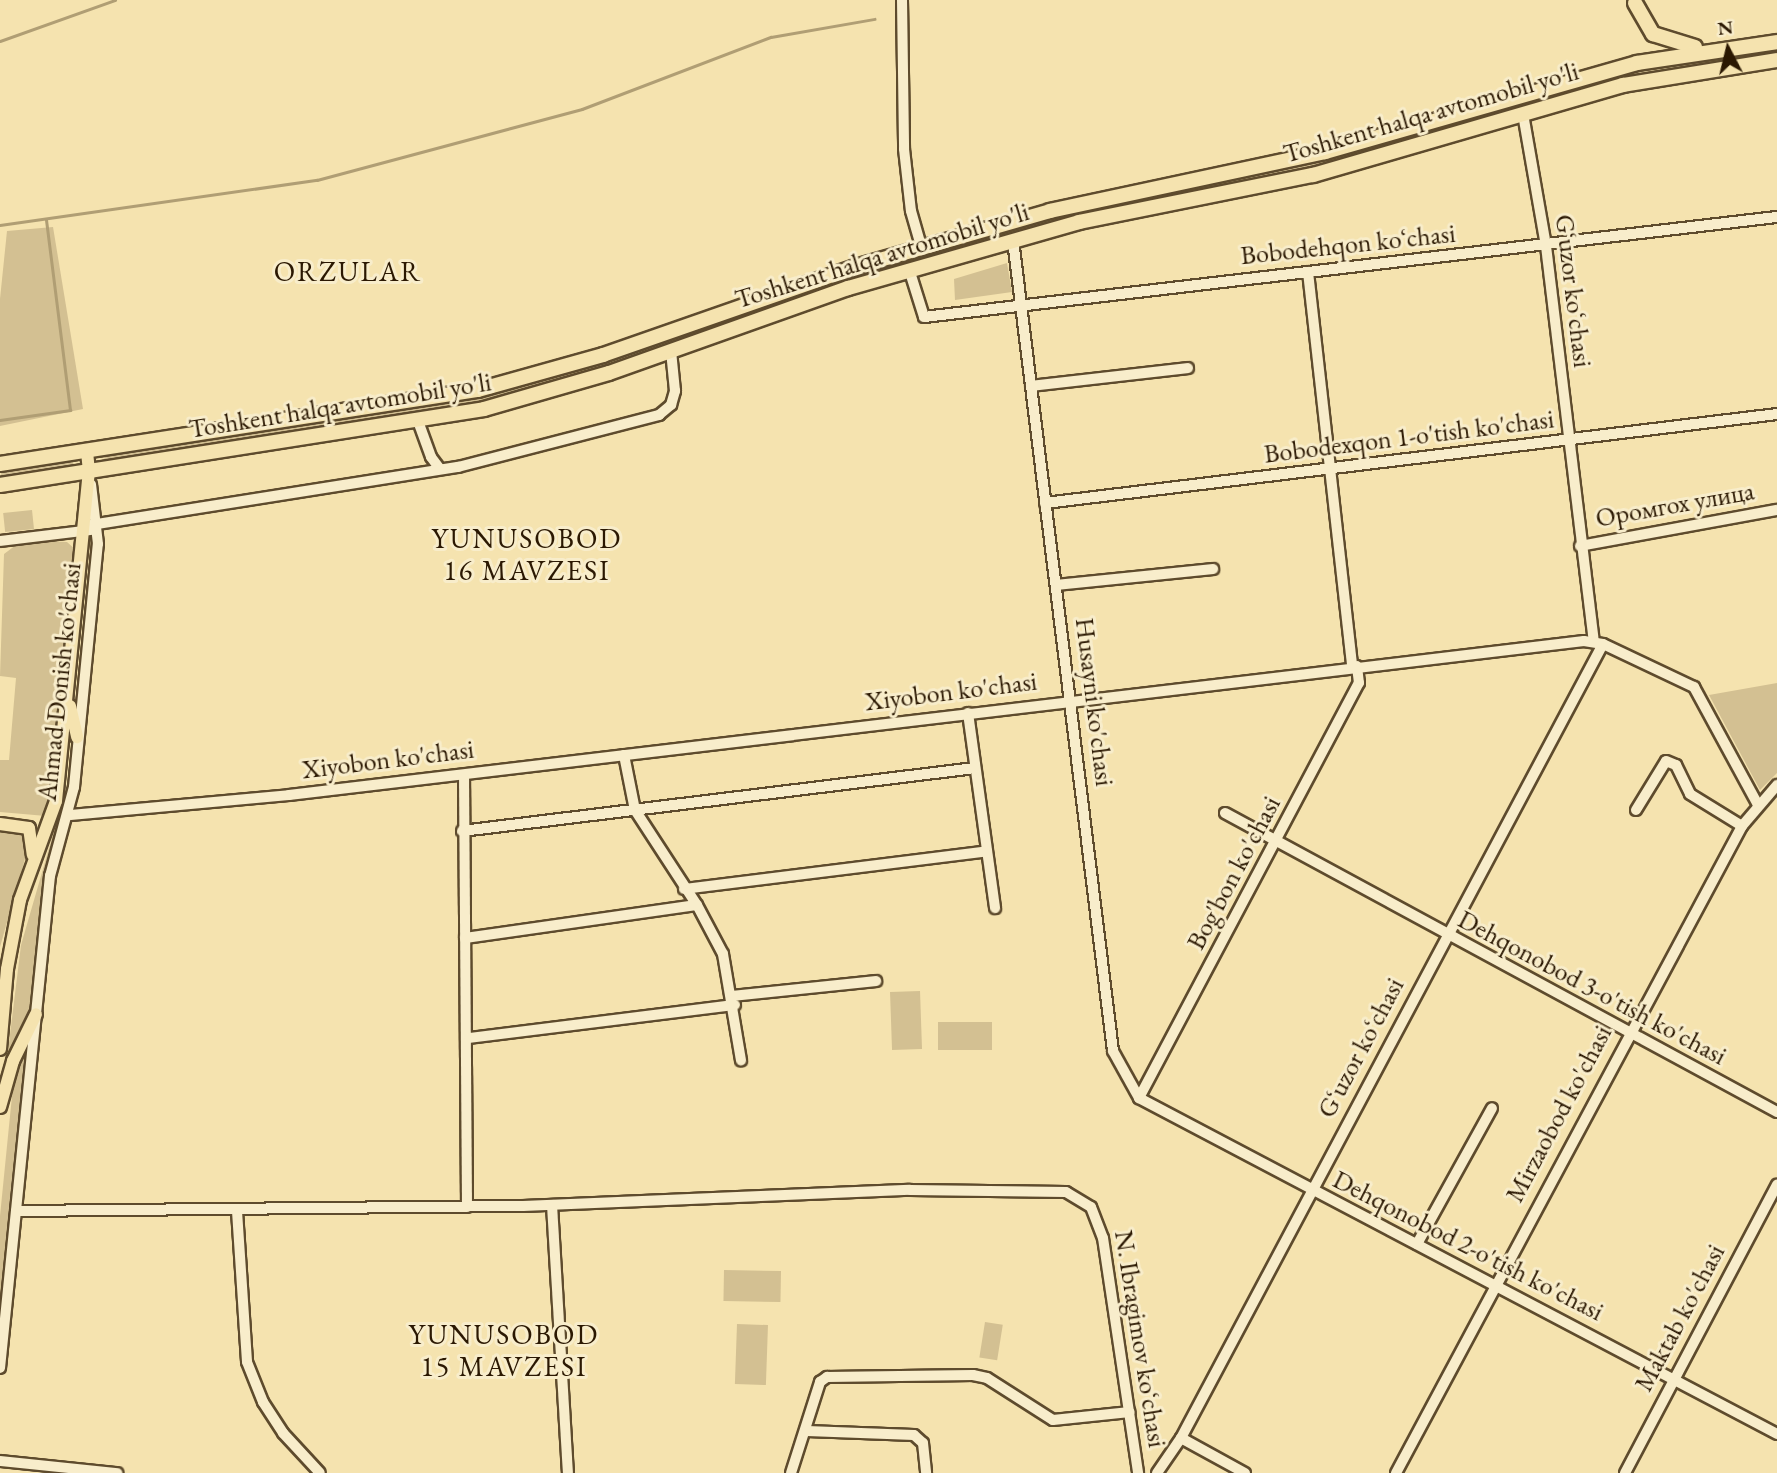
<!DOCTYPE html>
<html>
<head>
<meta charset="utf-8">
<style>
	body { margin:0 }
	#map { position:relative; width:1777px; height:1473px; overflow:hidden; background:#f5e3af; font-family:"EB Garamond",serif }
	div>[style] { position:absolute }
	.green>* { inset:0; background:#d3c092; transform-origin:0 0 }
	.stream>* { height:2.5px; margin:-1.25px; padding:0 1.25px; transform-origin:1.25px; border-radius:1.25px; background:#b09e74 }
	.roads { filter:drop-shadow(2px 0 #5e4b2d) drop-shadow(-2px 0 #5e4b2d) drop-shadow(0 2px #5e4b2d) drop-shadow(0 -2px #5e4b2d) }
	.minor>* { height:10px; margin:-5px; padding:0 5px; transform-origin:5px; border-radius:5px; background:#f8edcb }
	.major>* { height:12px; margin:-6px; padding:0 6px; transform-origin:6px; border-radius:6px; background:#f5e3af }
	.highway>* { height:14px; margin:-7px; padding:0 7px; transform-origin:7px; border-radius:7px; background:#f5e3af }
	span { translate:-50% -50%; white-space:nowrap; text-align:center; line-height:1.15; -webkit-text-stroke:6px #f8edcb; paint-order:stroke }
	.street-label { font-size:26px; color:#2b1802 }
	.neighbourhood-label { font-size:28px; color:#2b1802; letter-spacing:2px }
	.north { position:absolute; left:1693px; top:14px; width:70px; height:70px; -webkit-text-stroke:5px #f8edcb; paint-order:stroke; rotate:353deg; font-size:19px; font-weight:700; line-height:28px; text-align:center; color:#2b1802 }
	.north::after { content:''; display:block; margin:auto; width:24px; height:32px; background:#2b1802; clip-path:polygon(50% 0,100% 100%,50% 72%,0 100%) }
</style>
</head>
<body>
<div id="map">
	<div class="green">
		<div style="clip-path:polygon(1777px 49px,1777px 56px,1644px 75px,1355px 160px,1197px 193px,1195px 187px,1354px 153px,1644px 68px)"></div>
		<div style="clip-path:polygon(1176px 191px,1177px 196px,687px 340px,686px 337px,862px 271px,1042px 220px)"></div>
		<div style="clip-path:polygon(53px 227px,83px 409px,0 426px,0 299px,7px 231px)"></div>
		<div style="clip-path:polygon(1007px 263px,1012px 292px,955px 300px,954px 279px)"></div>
		<div style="clip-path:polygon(659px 342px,662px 349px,487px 402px,105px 463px,104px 455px,485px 395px)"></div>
		<div style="left:73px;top:460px;width:8px;height:73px;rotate:83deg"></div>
		<div style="left:32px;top:510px;width:19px;height:29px;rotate:84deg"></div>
		<div style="clip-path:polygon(43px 541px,67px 542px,77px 551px,53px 794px,46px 816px,0 812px,0 760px,9px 760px,16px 678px,0 676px,4px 554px,16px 545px)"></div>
		<div style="clip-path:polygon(1777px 683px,1777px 773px,1760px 790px,1709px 695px)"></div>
		<div style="clip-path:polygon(56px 824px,60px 826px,45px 875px,30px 1010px,7px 1059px,21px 945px)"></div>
		<div style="clip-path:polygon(22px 830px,30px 841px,0 947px,0 831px)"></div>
		<div style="left:920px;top:991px;width:58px;height:30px;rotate:88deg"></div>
		<div style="left:992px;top:1022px;width:28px;height:54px;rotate:90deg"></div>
		<div style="clip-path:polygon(27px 1045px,0 1311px,0 1216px,15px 1066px)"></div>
		<div style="left:724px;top:1270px;width:57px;height:31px;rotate:1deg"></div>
		<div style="left:985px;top:1322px;width:18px;height:36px;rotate:9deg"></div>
		<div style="left:737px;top:1324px;width:31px;height:60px;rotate:2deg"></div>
	</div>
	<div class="stream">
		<div style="left:0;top:41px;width:122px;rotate:-19.6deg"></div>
		<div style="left:0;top:225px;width:320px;rotate:-8.1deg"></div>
		<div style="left:317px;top:180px;width:274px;rotate:-15deg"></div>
		<div style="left:582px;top:109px;width:202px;rotate:-20.9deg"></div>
		<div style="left:771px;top:37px;width:105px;rotate:-9.9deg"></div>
		<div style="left:0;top:420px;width:71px;rotate:-8.1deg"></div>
		<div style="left:70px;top:410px;width:192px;rotate:-97.2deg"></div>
	</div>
	<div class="roads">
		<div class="minor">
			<div style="left:902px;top:0;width:149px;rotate:89.2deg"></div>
			<div style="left:904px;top:149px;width:62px;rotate:83.6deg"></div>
			<div style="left:911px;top:211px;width:36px;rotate:74deg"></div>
			<div style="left:1523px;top:114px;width:134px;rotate:80.1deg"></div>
			<div style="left:1546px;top:246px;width:398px;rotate:83.1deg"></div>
			<div style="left:1013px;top:240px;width:817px;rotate:82.97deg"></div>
			<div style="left:1113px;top:1051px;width:54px;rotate:61deg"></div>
			<div style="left:909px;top:269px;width:50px;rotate:72.6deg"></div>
			<div style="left:924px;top:317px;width:859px;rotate:-6.69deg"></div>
			<div style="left:1308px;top:272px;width:397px;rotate:83.6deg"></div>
			<div style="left:1031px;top:386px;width:158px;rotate:-6.5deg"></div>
			<div style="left:418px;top:421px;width:38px;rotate:70deg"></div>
			<div style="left:431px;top:457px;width:15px;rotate:53deg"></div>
			<div style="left:1045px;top:503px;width:737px;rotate:-6.93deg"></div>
			<div style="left:91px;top:525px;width:372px;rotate:-9deg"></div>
			<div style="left:458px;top:467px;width:208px;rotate:-14.5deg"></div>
			<div style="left:659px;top:415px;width:16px;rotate:-40deg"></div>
			<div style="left:671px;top:405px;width:15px;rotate:-74deg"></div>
			<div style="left:675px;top:391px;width:40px;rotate:-95.7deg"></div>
			<div style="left:0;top:541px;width:92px;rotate:-6.9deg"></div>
			<div style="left:1580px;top:546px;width:200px;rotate:-10.4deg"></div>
			<div style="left:1056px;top:585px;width:158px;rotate:-5.8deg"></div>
			<div style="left:968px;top:713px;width:197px;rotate:82.1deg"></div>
			<div style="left:624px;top:755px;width:56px;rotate:78.7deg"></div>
			<div style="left:635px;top:810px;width:113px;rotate:56.9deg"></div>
			<div style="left:697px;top:905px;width:55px;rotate:62deg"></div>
			<div style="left:723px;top:954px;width:108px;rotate:80.4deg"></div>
			<div style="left:464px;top:775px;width:432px;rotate:89.6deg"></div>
			<div style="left:1636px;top:810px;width:57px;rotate:-58.5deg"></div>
			<div style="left:1666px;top:761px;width:11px;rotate:22deg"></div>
			<div style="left:1676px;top:765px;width:32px;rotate:64deg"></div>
			<div style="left:1690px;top:794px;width:61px;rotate:31.6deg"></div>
			<div style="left:1225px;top:813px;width:628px;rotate:28.44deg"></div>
			<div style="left:70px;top:815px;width:220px;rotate:-5.2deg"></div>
			<div style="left:289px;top:795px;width:1304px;rotate:-6.78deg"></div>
			<div style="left:1584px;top:641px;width:19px;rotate:9deg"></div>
			<div style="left:1603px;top:644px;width:101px;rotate:25.3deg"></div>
			<div style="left:1694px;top:687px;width:134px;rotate:61.5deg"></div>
			<div style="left:462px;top:831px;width:517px;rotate:-7deg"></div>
			<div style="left:684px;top:889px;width:305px;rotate:-7.1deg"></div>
			<div style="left:465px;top:938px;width:234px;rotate:-8.1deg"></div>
			<div style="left:732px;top:996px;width:145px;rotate:-5.9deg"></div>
			<div style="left:469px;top:1038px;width:268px;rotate:-7.1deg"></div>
			<div style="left:1139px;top:1098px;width:721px;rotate:27.77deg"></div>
			<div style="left:1139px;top:1098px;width:470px;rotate:-62.1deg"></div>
			<div style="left:1359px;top:683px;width:17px;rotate:-97deg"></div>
			<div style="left:552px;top:1205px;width:268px;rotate:86.6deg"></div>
			<div style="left:16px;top:1211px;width:507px;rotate:-0.57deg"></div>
			<div style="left:523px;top:1206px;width:387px;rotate:-2.4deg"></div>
			<div style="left:910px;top:1190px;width:156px;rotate:0.7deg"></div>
			<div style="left:1066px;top:1192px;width:29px;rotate:31deg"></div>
			<div style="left:1091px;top:1207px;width:33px;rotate:69deg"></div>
			<div style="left:1103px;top:1238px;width:238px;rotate:81.5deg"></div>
			<div style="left:237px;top:1211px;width:151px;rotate:86.2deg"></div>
			<div style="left:247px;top:1362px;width:43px;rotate:68.2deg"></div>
			<div style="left:263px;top:1402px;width:37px;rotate:57deg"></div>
			<div style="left:283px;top:1433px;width:54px;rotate:47.2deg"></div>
			<div style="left:1417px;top:1244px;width:155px;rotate:-61.1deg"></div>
			<div style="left:0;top:1368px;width:495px;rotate:-84.2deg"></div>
			<div style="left:50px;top:876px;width:92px;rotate:-74.9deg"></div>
			<div style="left:74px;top:787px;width:244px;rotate:-84.4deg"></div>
			<div style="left:98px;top:544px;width:60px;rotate:-96.7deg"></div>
			<div style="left:807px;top:1431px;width:107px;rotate:2.1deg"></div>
			<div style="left:914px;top:1435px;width:12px;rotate:42deg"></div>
			<div style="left:923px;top:1443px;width:30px;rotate:84deg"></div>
			<div style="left:1181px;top:1438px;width:73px;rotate:28.7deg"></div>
			<div style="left:0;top:1461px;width:118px;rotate:5.9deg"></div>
			<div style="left:791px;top:1473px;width:96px;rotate:-72.3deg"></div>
			<div style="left:820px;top:1382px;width:9px;rotate:-36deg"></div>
			<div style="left:827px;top:1377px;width:146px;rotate:-0.8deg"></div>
			<div style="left:973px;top:1375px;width:14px;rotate:12deg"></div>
			<div style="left:987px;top:1378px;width:78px;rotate:32.5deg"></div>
			<div style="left:1053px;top:1420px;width:77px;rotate:-5.9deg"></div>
			<div style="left:1157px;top:1473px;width:42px;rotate:-55.6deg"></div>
			<div style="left:1181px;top:1438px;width:899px;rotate:-62.01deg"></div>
			<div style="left:1396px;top:1473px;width:734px;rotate:-61.86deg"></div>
			<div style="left:1742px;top:826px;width:54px;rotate:-49.5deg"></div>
			<div style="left:1625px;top:1473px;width:326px;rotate:-62.2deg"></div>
		</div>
		<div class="major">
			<div style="left:70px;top:706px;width:32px;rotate:77deg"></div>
			<div style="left:0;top:824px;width:29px;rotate:8deg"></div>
			<div style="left:29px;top:828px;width:27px;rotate:82deg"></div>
			<div style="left:0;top:1049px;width:80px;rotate:-85deg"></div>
			<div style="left:7px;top:969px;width:70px;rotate:-79.3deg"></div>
			<div style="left:20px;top:900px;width:105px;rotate:-70deg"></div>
			<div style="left:56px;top:801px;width:332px;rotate:-84.3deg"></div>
			<div style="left:89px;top:471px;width:20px;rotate:-96deg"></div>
			<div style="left:0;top:1107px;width:48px;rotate:-74.2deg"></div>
			<div style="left:13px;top:1061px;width:52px;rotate:-63.9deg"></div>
		</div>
		<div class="highway">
			<div style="left:1635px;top:3px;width:36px;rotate:60deg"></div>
			<div style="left:1653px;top:34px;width:44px;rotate:17.2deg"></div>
			<div style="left:0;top:464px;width:484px;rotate:-8.8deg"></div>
			<div style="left:478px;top:390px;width:130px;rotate:-15.6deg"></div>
			<div style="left:603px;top:355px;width:267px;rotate:-19.2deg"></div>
			<div style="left:855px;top:267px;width:203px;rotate:-16deg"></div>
			<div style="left:1050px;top:211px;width:281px;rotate:-12.1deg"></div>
			<div style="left:1325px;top:152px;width:324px;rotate:-15.9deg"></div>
			<div style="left:1637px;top:63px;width:142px;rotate:-8.5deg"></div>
			<div style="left:0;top:485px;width:490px;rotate:-8.9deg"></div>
			<div style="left:484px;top:409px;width:130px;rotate:-16.1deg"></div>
			<div style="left:609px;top:373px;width:254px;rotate:-19.6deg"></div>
			<div style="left:848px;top:288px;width:240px;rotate:-15.9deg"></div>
			<div style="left:1079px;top:222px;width:239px;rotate:-11.4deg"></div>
			<div style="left:1313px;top:175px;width:323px;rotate:-16.2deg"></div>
			<div style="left:1623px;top:85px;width:156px;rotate:-9.2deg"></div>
		</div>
	</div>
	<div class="street-label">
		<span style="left:1431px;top:113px;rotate:-16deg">Toshkent halqa avtomobil yo'li</span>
		<span style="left:1348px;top:245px;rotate:-6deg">Bobodehqon koʻchasi</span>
		<span style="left:882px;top:256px;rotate:-17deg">Toshkent halqa avtomobil yo'li</span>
		<span style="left:1573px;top:291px;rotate:83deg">Gʻuzor koʻchasi</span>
		<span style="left:340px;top:406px;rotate:-9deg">Toshkent halqa avtomobil yo'li</span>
		<span style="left:1409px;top:437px;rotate:-7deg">Bobodexqon 1-o'tish ko'chasi</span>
		<span style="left:1675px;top:505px;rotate:-10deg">Оромгох улица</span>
		<span style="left:60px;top:682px;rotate:-84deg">Ahmad Donish ko'chasi</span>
		<span style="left:951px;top:692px;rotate:-7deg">Xiyobon ko'chasi</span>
		<span style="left:1094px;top:702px;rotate:83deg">Husayni ko'chasi</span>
		<span style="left:388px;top:760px;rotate:-7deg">Xiyobon ko'chasi</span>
		<span style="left:1234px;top:873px;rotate:-62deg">Bog'bon ko'chasi</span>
		<span style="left:1592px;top:988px;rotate:28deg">Dehqonobod 3-o'tish ko'chasi</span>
		<span style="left:1361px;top:1048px;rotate:-62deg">Gʻuzor koʻchasi</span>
		<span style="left:1559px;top:1114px;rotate:-62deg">Mirzaobod ko'chasi</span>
		<span style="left:1468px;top:1246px;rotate:27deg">Dehqonobod 2-o'tish ko'chasi</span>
		<span style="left:1680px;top:1318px;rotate:-62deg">Maktab ko'chasi</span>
		<span style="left:1140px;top:1339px;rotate:81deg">N. Ibragimov koʻchasi</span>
	</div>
	<div class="neighbourhood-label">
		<span style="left:348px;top:271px">ORZULAR</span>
		<span style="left:527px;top:554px">YUNUSOBOD<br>16 MAVZESI</span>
		<span style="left:504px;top:1350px">YUNUSOBOD<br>15 MAVZESI</span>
	</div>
	<div class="north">N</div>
</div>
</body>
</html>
